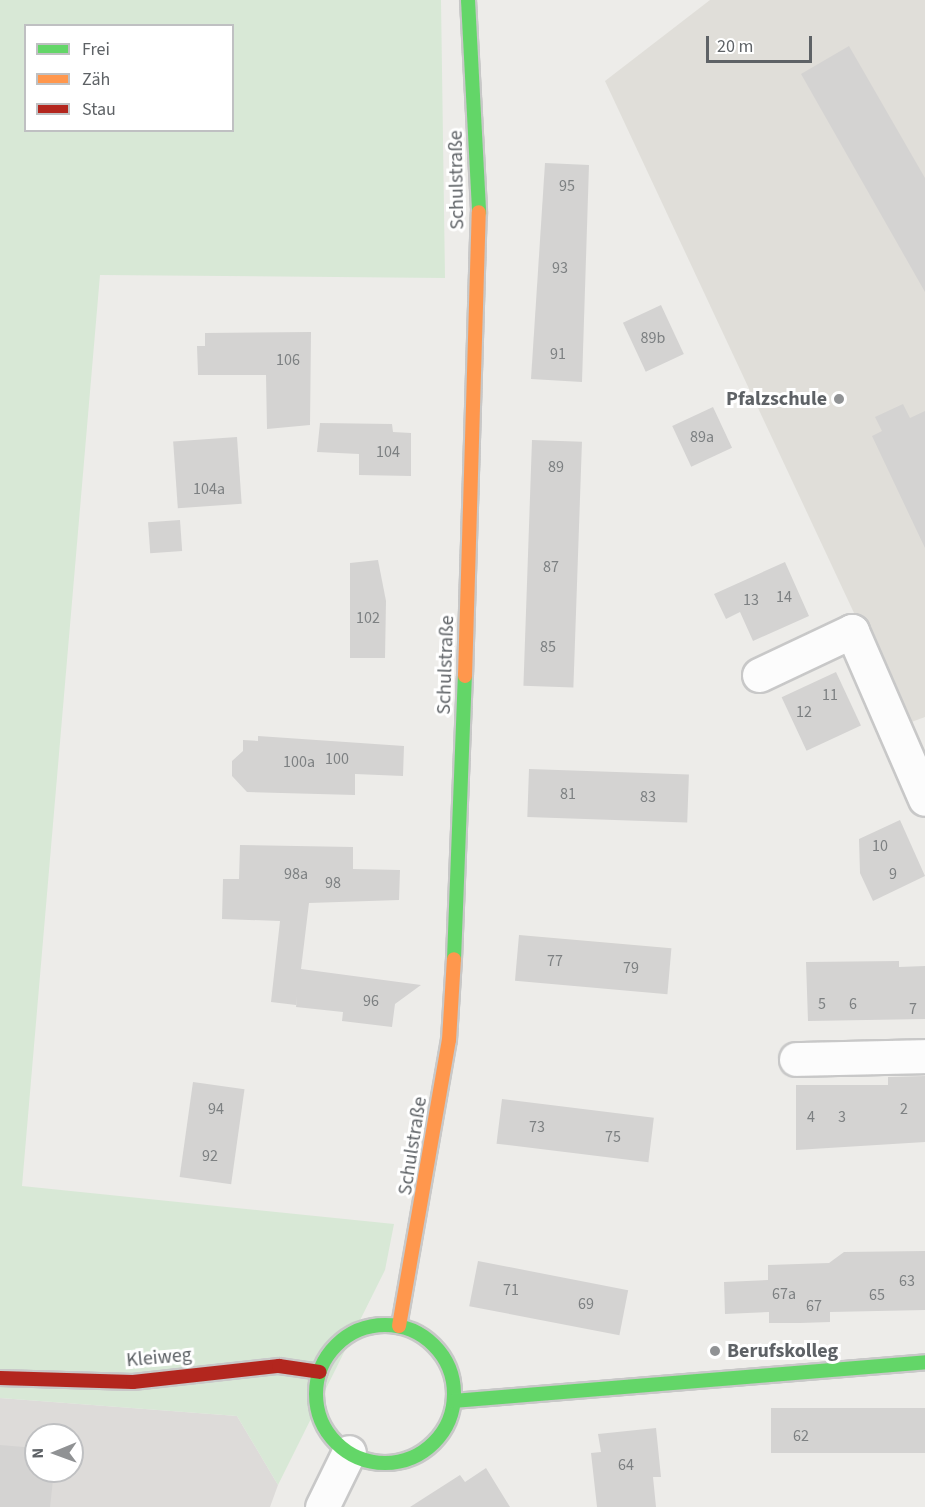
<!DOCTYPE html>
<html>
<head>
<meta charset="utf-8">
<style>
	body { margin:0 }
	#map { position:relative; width:925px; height:1507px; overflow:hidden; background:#edece9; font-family:"Source Sans 3",sans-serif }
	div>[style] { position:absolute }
	.industrial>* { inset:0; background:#dddbd9 }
	.education>* { inset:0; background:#e0ded9 }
	.green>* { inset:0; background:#d8e8d6 }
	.building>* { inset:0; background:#d4d3d2; transform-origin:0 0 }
	.roads { filter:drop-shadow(2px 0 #c8c8c8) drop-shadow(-2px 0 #c8c8c8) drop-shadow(0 2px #c8c8c8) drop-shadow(0 -2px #c8c8c8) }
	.street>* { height:33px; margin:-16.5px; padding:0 16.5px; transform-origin:16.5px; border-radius:16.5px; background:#fcfcfc }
	.fast>* { height:14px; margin:-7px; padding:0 7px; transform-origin:7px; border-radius:7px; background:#63d668 }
	.fast>.ring { margin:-7px; padding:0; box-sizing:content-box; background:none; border:14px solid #63d668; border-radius:50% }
	.slow>* { height:14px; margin:-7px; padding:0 7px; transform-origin:7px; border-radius:7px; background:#ff974d }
	.jam>* { height:14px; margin:-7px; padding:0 7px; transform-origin:7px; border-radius:7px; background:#b3261e }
	.dots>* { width:16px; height:16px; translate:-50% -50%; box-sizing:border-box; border:3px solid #fff; border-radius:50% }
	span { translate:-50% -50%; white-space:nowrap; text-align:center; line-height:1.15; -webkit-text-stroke:6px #fff; paint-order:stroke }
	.number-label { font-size:16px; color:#7d8082 }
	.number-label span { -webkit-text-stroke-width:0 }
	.street-label { font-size:20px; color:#5e6266 }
	.poi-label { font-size:20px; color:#5e6266; font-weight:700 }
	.right { translate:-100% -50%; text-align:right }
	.left { translate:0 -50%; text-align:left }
	.legend { position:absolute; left:24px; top:24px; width:210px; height:108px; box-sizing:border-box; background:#fff; border:2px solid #bfc0c2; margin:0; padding:8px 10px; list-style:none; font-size:18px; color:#5e6266 }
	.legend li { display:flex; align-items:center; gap:12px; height:30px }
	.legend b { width:30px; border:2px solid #bfc0c2 }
	.north { position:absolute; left:24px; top:1423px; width:60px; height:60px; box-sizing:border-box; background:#fff; border:2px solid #bfc0c2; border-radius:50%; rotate:269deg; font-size:16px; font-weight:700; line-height:24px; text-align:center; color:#5e6266 }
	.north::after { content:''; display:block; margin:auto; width:21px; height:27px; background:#909294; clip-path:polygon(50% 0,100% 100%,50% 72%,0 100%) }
	.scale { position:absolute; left:706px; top:36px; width:106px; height:27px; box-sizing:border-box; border:3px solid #5e6266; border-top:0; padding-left:8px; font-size:18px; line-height:21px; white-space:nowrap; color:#5e6266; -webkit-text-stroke:4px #fff; paint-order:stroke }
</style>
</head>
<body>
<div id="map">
	<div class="industrial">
		<div style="clip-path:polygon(evenodd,0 1398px,237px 1416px,278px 1485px,270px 1507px,0 1507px,0 1398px,36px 1435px,72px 1435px,72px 1471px,36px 1471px,36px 1435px)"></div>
	</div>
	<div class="education">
		<div style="clip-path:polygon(710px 0,925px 0,925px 717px,906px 724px,605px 81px)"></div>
	</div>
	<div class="green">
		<div style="clip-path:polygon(evenodd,0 0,441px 0,445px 278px,100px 275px,22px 1186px,394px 1224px,385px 1270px,278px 1485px,237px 1416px,0 1398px,0 0,26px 26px,232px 26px,232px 130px,26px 130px,26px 26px)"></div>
	</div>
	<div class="building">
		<div style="clip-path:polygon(849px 46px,925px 178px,925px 292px,801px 74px)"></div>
		<div style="clip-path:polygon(545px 163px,589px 165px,582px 382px,531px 379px)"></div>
		<div style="left:661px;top:305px;width:54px;height:42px;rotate:65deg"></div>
		<div style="clip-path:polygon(311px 332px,310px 425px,267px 429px,266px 375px,198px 375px,197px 346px,205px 346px,205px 333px)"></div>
		<div style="clip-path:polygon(903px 404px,910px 418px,925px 411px,925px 548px,872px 436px,882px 431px,875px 417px)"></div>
		<div style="left:713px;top:407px;width:45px;height:45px;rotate:65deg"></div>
		<div style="clip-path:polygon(320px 423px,392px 424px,393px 432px,411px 433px,411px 476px,359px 475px,359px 454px,317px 452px)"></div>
		<div style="left:237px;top:437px;width:67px;height:64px;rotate:86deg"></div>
		<div style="left:532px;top:440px;width:50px;height:246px;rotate:2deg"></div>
		<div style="left:180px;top:520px;width:31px;height:32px;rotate:86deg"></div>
		<div style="clip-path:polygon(378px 560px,386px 601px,385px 658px,350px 658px,350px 563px)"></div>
		<div style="clip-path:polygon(785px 562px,809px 616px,753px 641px,740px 612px,726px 619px,714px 594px)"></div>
		<div style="left:836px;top:672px;width:59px;height:60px;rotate:65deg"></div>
		<div style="clip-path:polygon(258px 736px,404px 746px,403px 776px,355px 774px,355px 795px,247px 792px,232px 776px,232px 761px,243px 751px,243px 740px,258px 741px)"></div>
		<div style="left:529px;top:769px;width:160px;height:48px;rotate:2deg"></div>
		<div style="clip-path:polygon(900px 820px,925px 876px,873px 901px,860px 873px,859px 839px)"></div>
		<div style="clip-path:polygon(240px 845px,353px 847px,353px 869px,400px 870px,399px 900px,309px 903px,301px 969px,421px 985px,395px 1004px,392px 1027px,342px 1021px,343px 1012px,296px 1007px,297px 996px,296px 1005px,271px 1002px,280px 921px,222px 919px,223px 879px,239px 879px)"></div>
		<div style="left:519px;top:935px;width:153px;height:46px;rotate:5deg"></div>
		<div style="clip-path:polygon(899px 961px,899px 967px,925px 966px,925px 1019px,808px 1021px,806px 962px)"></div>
		<div style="clip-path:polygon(925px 1076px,925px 1142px,796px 1150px,796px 1085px,888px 1085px,888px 1077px)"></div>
		<div style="left:193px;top:1082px;width:52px;height:96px;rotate:8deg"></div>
		<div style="left:502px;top:1099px;width:153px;height:45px;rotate:7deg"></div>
		<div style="clip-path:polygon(925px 1251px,925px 1310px,830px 1312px,830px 1322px,800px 1323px,769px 1323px,769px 1312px,725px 1314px,724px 1282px,768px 1280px,768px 1265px,829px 1263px,844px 1252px)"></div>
		<div style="left:478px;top:1261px;width:153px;height:46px;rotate:11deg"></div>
		<div style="left:925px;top:1408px;width:45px;height:154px;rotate:90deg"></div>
		<div style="clip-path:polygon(656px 1428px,661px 1477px,653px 1477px,656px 1507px,597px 1507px,591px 1453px,601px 1452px,598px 1434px)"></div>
		<div style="clip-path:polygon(0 1445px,36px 1448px,36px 1471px,54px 1471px,50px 1507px,0 1507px)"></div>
		<div style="clip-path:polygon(486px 1468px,510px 1507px,410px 1507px,460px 1475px,465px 1482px)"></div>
	</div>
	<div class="roads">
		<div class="street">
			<div style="left:759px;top:675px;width:103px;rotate:-25.3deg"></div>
			<div style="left:852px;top:631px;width:183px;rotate:66.5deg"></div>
			<div style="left:796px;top:1059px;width:129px;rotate:-1.3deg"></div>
			<div style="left:322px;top:1507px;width:61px;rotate:-63.9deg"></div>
		</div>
		<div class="fast">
			<div style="left:468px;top:0;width:212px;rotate:87deg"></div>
			<div style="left:454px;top:959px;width:283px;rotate:-87.8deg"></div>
			<div class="ring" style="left:316px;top:1325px;width:124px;height:124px"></div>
			<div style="left:454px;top:1401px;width:473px;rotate:-4.7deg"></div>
		</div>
		<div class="slow">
			<div style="left:465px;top:676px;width:464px;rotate:-88.3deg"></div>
			<div style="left:399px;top:1326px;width:290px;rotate:-80.1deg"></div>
			<div style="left:449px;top:1040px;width:81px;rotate:-86.5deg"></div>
		</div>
		<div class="jam">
			<div style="left:0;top:1378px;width:133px;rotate:1.7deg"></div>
			<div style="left:133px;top:1382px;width:147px;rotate:-6.3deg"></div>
			<div style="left:279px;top:1366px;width:41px;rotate:8.3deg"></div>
		</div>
	</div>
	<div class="dots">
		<div style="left:839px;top:399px;background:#909294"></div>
		<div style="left:715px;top:1351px;background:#909294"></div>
	</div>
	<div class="number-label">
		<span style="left:567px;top:186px">95</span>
		<span style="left:560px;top:268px">93</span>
		<span style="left:653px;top:338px">89b</span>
		<span style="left:558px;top:354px">91</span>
		<span style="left:288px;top:360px">106</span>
		<span style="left:702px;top:437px">89a</span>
		<span style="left:388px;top:452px">104</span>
		<span style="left:556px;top:467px">89</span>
		<span style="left:209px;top:489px">104a</span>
		<span style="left:551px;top:567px">87</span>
		<span style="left:784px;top:597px">14</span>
		<span style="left:751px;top:600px">13</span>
		<span style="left:368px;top:618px">102</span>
		<span style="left:548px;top:647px">85</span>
		<span style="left:830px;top:695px">11</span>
		<span style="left:804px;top:712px">12</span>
		<span style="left:337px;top:759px">100</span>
		<span style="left:299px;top:762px">100a</span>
		<span style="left:568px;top:794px">81</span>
		<span style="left:648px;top:797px">83</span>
		<span style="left:880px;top:846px">10</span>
		<span style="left:296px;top:874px">98a</span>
		<span style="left:893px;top:874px">9</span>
		<span style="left:333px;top:883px">98</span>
		<span style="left:555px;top:961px">77</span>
		<span style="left:631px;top:968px">79</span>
		<span style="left:371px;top:1001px">96</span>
		<span style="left:822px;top:1004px">5</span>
		<span style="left:853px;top:1004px">6</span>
		<span style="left:913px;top:1009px">7</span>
		<span style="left:216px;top:1109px">94</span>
		<span style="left:904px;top:1109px">2</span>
		<span style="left:811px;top:1117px">4</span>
		<span style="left:842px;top:1117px">3</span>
		<span style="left:537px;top:1127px">73</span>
		<span style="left:613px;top:1137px">75</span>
		<span style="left:210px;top:1156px">92</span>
		<span style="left:907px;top:1281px">63</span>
		<span style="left:511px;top:1290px">71</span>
		<span style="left:784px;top:1294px">67a</span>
		<span style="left:877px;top:1295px">65</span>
		<span style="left:586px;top:1304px">69</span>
		<span style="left:814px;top:1306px">67</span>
		<span style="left:801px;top:1436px">62</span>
		<span style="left:626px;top:1465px">64</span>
	</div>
	<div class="street-label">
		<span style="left:457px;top:180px;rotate:-91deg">Schulstraße</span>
		<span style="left:446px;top:665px;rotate:-88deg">Schulstraße</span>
		<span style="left:413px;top:1146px;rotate:-81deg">Schulstraße</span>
		<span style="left:159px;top:1358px;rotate:-5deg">Kleiweg</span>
	</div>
	<div class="poi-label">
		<span class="right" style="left:827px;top:399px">Pfalzschule</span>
		<span class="left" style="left:727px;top:1351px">Berufskolleg</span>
	</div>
	<ul class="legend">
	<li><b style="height:8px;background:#63d668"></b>Frei</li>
	<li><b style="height:8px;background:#ff974d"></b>Zäh</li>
	<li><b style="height:8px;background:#b3261e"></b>Stau</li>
	</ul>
	<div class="north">N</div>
	<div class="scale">20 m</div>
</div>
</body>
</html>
